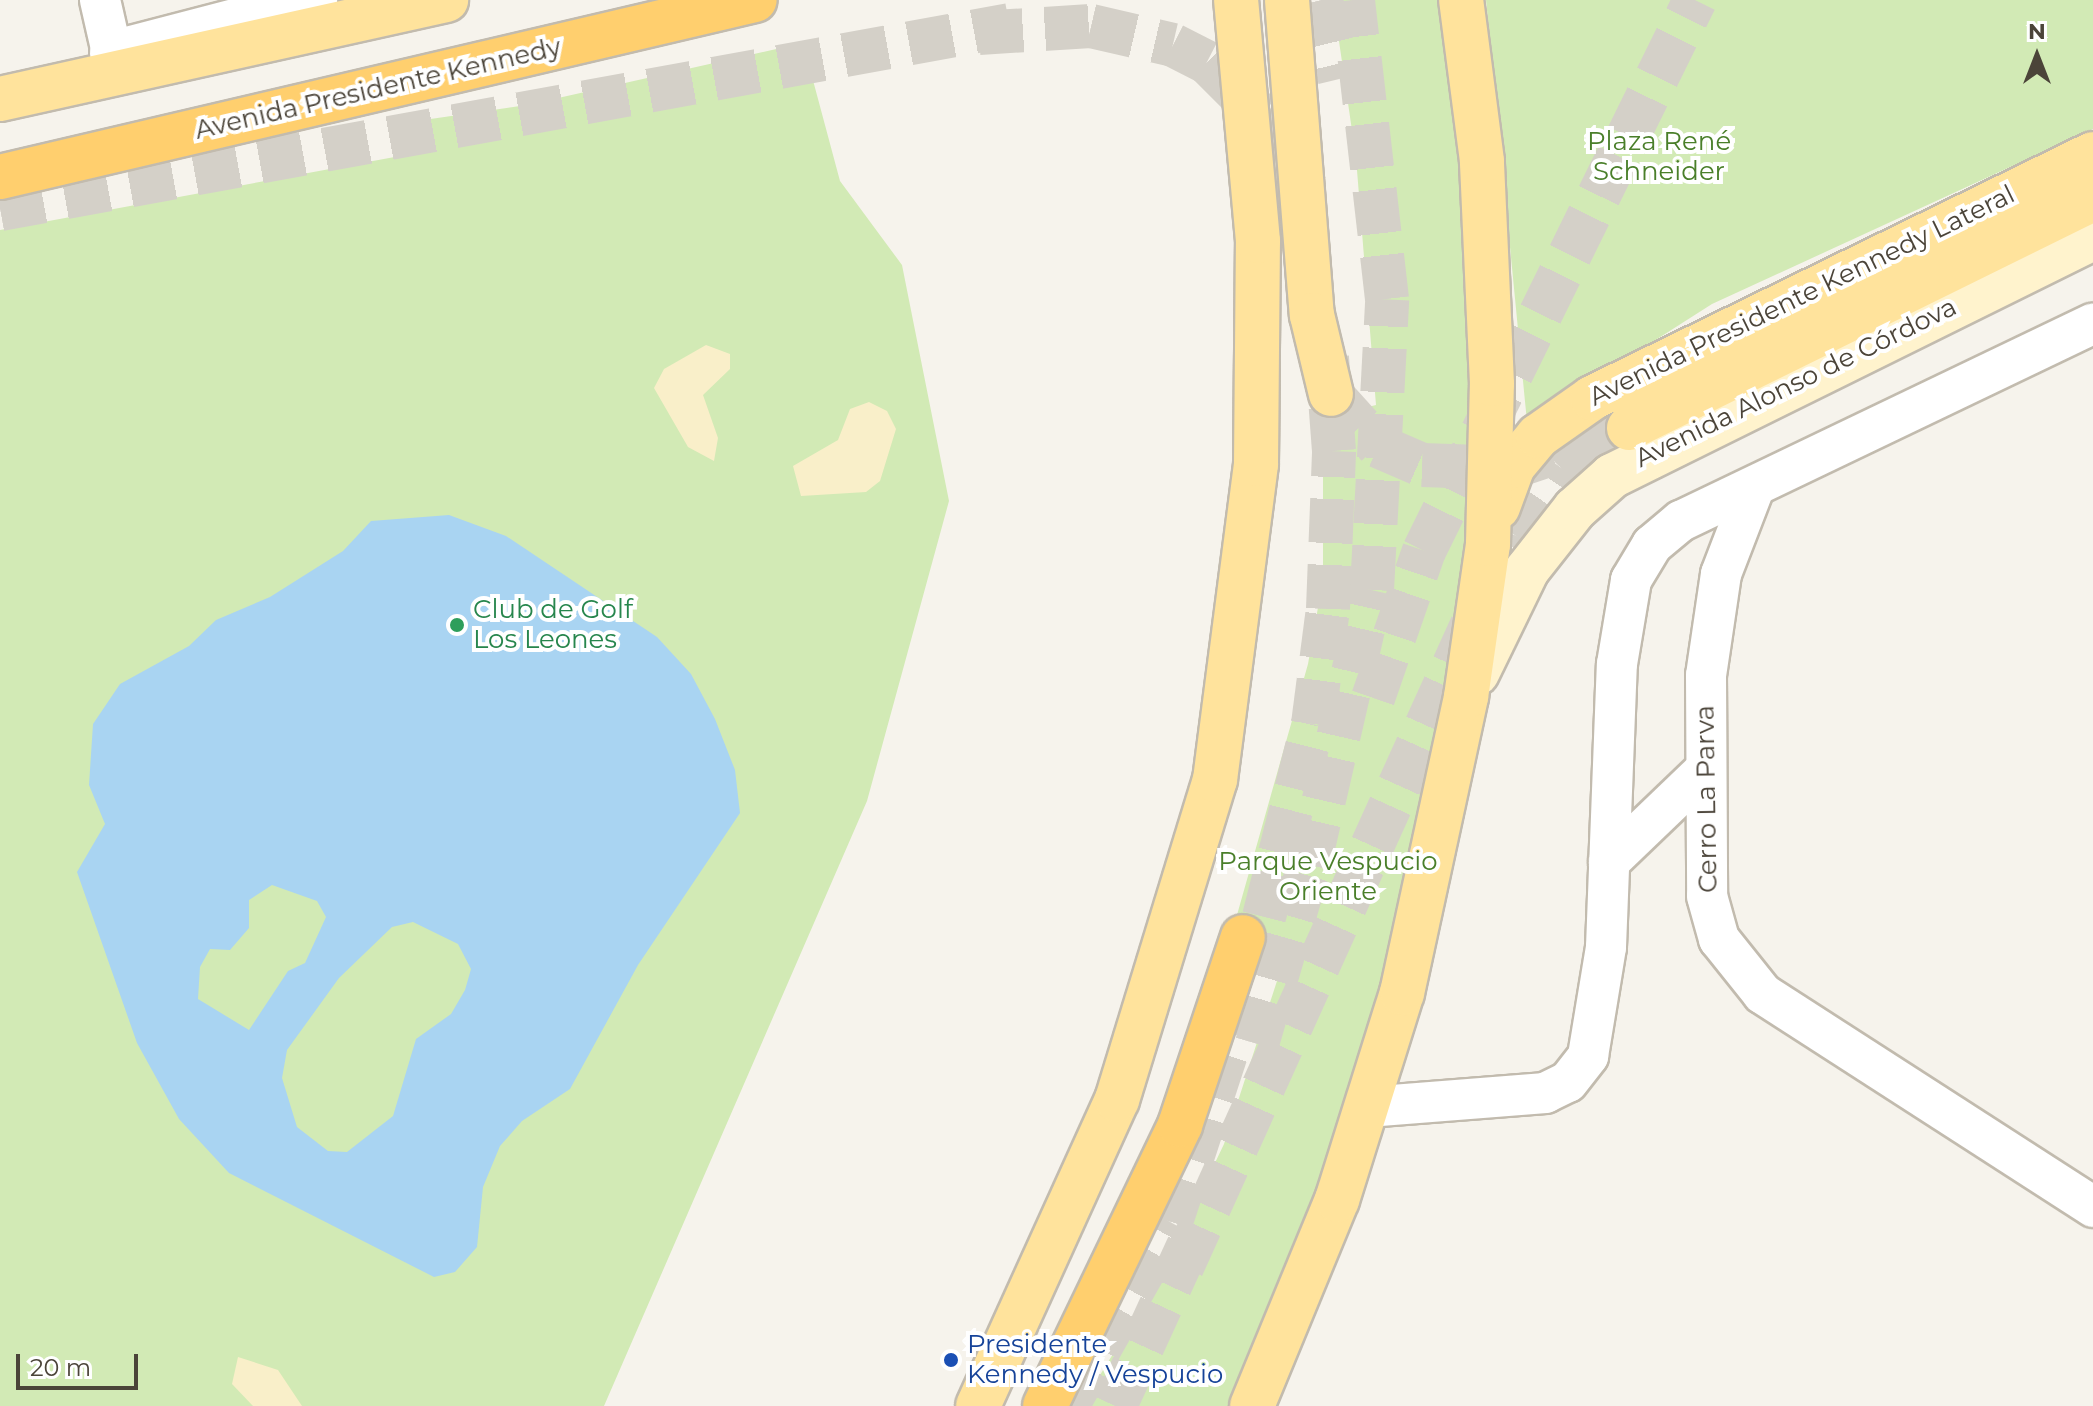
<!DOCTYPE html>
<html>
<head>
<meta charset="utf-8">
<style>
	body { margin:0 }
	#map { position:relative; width:2093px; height:1406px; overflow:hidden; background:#f6f3ec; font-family:Montserrat,sans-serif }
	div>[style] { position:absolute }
	.green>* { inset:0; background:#d2eab5 }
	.sand>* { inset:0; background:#f9efc9 }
	.water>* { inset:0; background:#a9d4f2 }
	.primary-tunnel>* { height:44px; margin-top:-22px; transform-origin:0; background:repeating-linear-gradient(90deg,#d4d0c8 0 44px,transparent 0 66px) }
	.motorway-tunnel>* { height:44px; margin-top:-22px; transform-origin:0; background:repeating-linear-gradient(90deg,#d4d0c8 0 44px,transparent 0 66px) }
	.roads { filter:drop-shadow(2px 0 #c2bbae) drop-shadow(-2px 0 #c2bbae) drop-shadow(0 2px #c2bbae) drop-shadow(0 -2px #c2bbae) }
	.minor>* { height:40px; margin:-20px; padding:0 20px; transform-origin:20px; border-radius:20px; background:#fff }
	.tertiary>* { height:44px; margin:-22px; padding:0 22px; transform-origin:22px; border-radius:22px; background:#fff }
	.secondary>* { height:44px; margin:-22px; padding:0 22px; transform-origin:22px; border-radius:22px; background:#fff3cd }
	.primary>* { height:44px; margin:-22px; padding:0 22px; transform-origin:22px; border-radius:22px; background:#ffe39c }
	.motorway>* { height:44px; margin:-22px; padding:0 22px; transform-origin:22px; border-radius:22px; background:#ffcf6e }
	.dots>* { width:22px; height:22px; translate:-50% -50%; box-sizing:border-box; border:4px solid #fff; border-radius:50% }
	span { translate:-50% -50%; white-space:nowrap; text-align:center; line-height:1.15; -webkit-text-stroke:8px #fff; paint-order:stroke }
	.street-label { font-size:26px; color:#4b4439 }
	.park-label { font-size:26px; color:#4a7f2a }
	.leisure-label { font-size:26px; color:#27864d }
	.left { translate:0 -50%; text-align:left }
	.transit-label { font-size:26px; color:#164399 }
	.north { position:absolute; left:1997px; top:16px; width:80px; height:80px; -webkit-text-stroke:6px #fff; paint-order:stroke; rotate:0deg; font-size:22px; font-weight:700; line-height:32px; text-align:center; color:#4b4439 }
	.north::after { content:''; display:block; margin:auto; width:28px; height:36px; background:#4b4439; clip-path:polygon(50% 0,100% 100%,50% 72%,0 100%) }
	.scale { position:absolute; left:16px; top:1354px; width:122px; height:36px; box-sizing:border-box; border:4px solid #4b4439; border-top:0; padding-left:10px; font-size:24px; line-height:28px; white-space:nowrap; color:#4b4439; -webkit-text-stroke:6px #fff; paint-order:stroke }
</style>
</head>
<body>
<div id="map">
	<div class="green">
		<div style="clip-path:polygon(1333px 0,1437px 0,1477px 258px,1471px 605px,1372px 1026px,1280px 1303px,1229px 1406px,1081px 1406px,1162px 1274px,1224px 1144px,1288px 947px,1233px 929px,1308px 664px,1323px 579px,1323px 418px,1376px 405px,1356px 158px)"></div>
		<div style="clip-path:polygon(1486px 0,2093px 0,2093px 129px,1712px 304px,1527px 422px)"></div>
		<div style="clip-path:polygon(803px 43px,840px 181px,902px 265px,949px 501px,867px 801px,604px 1406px,0 1406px,0 230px,400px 156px,396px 124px,527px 105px)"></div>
	</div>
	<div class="sand">
		<div style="clip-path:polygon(706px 345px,730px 354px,730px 369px,703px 395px,718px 438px,714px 461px,688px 447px,654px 388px,664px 369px)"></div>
		<div style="clip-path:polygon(869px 402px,887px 411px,896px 429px,880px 481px,866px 492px,801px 496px,793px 466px,838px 440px,850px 409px)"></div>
		<div style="clip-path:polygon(238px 1357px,278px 1370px,302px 1406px,253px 1406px,232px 1384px)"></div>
	</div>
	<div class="water">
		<div style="clip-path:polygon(evenodd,449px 515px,506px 536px,657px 637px,691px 674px,715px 719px,735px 770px,740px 813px,638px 965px,570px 1089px,522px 1121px,500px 1146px,483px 1187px,477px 1247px,455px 1272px,434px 1277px,229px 1173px,179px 1119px,137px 1043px,77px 872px,105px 824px,89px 785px,93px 724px,120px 684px,189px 646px,216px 620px,270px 597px,343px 551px,371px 521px,449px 515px,272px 885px,317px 901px,326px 917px,305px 963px,288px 971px,249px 1030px,198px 999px,200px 967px,210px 949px,230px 950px,249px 928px,249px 900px,272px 885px,449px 515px,413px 922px,458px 944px,471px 969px,465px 990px,451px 1014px,416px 1039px,393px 1116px,347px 1152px,328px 1151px,297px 1127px,282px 1078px,287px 1050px,339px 978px,392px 927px,413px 922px)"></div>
	</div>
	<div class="primary-tunnel">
		<div style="left:1331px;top:394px;width:70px;rotate:47.9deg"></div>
		<div style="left:1378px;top:446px;width:48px;rotate:23.4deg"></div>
		<div style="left:1422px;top:465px;width:88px;rotate:2deg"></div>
		<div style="left:1510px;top:468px;width:126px;rotate:-18.6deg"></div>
	</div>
	<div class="motorway-tunnel">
		<div style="left:1321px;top:0;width:81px;rotate:76.5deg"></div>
		<div style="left:979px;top:33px;width:112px;rotate:-3.6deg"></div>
		<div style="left:1091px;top:26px;width:84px;rotate:13deg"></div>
		<div style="left:1173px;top:45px;width:38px;rotate:27deg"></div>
		<div style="left:1207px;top:62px;width:75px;rotate:45deg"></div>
		<div style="left:1260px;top:115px;width:88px;rotate:57.6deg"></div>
		<div style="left:0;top:209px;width:1026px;rotate:-10.33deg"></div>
		<div style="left:1373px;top:698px;width:156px;rotate:-70.9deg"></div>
		<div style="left:1424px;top:551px;width:614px;rotate:-63.81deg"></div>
		<div style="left:1264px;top:917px;width:199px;rotate:-75.8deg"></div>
		<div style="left:1313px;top:724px;width:116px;rotate:-82.6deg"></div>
		<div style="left:1328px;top:609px;width:158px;rotate:-87.8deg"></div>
		<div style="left:1334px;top:451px;width:94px;rotate:-94.3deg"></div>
		<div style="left:1257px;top:1044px;width:186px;rotate:-73.8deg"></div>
		<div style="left:1309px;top:865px;width:282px;rotate:-77.1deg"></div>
		<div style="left:1372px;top:590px;width:291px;rotate:-87deg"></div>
		<div style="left:1387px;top:299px;width:301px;rotate:-96.5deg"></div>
		<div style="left:1182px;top:1267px;width:804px;rotate:-65.7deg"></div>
		<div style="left:1513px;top:534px;width:82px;rotate:-55.9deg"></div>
		<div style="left:1559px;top:466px;width:120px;rotate:-46.3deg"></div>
		<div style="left:1067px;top:1406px;width:211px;rotate:-60.5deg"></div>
		<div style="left:1171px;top:1222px;width:235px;rotate:-71.9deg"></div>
		<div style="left:1115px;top:1406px;width:185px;rotate:-65.4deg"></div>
	</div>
	<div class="roads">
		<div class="minor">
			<div style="left:100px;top:0;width:54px;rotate:77.2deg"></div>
			<div style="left:1754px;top:488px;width:92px;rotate:111deg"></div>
			<div style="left:1721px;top:574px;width:102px;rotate:98.4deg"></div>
			<div style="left:1706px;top:675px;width:221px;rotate:89.7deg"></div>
			<div style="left:1707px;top:896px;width:45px;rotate:74.4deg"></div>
			<div style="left:1719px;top:939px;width:70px;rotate:51.3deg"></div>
			<div style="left:1763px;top:994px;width:393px;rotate:32.8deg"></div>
			<div style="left:1609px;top:862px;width:133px;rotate:-43.8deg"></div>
			<div style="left:1367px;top:1107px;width:179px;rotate:-4.5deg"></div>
			<div style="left:1545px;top:1093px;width:25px;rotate:-26deg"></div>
			<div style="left:1568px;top:1082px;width:33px;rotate:-52deg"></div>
			<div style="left:1588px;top:1056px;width:110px;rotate:-80.6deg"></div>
			<div style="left:1606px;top:947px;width:283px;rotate:-87.8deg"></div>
			<div style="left:1617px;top:664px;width:85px;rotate:-80.5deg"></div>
			<div style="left:1631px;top:580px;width:41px;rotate:-59deg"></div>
			<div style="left:1652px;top:545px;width:38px;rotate:-40deg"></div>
			<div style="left:1681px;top:521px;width:457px;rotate:-25.6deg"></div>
		</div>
		<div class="tertiary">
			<div style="left:112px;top:53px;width:210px;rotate:-14.6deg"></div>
		</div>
		<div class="secondary">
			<div style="left:1477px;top:673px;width:114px;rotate:-64.1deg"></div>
			<div style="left:1527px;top:570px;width:78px;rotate:-51.8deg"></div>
			<div style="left:1575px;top:509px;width:50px;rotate:-41.7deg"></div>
			<div style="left:1612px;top:476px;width:537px;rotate:-26.33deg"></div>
		</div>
		<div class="primary">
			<div style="left:1287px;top:0;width:316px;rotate:85.5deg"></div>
			<div style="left:1312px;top:315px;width:81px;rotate:76.5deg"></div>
			<div style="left:0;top:99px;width:457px;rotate:-12.5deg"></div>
			<div style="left:1629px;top:428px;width:517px;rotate:-26.27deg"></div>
			<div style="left:1498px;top:507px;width:44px;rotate:-69.9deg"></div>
			<div style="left:1513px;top:466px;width:39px;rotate:-50deg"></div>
			<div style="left:1538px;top:436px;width:66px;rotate:-35.1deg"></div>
			<div style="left:1592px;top:398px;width:557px;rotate:-25.97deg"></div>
			<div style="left:978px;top:1406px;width:336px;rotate:-65.6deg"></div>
			<div style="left:1117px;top:1100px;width:335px;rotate:-73deg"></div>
			<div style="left:1215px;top:780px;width:319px;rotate:-82.6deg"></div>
			<div style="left:1256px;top:464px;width:223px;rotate:-89.5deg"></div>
			<div style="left:1258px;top:241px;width:242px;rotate:-95.2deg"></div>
			<div style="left:1252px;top:1406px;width:223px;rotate:-67.6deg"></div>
			<div style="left:1337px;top:1200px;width:217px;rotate:-72.6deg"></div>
			<div style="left:1402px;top:993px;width:303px;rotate:-77.8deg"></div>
			<div style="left:1466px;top:697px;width:155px;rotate:-81.8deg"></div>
			<div style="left:1488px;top:544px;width:160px;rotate:-88.6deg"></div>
			<div style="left:1492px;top:384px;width:223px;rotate:-92.6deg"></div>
			<div style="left:1482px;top:161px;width:162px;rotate:-97.4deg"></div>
		</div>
		<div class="motorway">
			<div style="left:0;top:177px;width:775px;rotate:-13.19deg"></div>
			<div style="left:1045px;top:1406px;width:312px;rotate:-64.3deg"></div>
			<div style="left:1180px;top:1125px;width:198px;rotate:-71.5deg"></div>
		</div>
	</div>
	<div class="dots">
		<div style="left:457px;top:625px;background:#2e9e5b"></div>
		<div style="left:951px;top:1360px;background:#1a4fb4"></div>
	</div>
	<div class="street-label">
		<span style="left:378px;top:89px;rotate:-13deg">Avenida Presidente Kennedy</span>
		<span style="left:1802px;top:296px;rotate:-26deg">Avenida Presidente Kennedy Lateral</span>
		<span style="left:1796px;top:383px;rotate:-26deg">Avenida Alonso de Córdova</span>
		<span style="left:1707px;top:799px;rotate:-91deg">Cerro La Parva</span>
	</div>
	<div class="park-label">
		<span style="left:1659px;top:157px">Plaza René<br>Schneider</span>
		<span style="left:1328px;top:877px">Parque Vespucio<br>Oriente</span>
	</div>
	<div class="leisure-label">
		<span class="left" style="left:473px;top:625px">Club de Golf<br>Los Leones</span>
	</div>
	<div class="transit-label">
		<span class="left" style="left:967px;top:1360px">Presidente<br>Kennedy / Vespucio</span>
	</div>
	<div class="north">N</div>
	<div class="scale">20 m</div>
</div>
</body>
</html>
